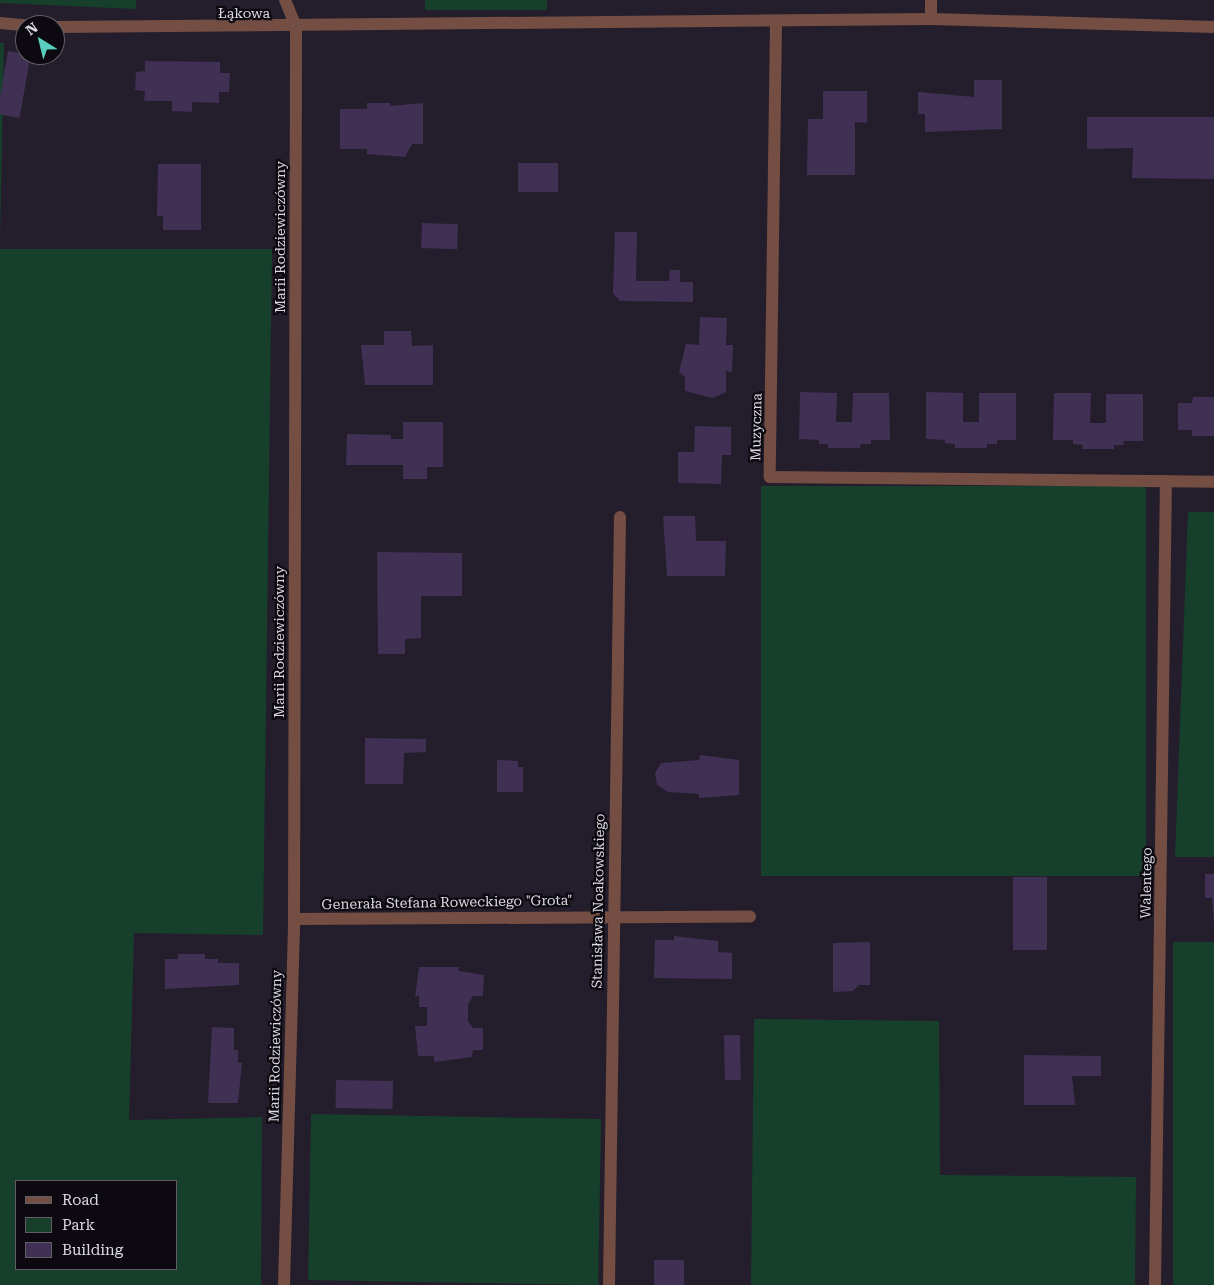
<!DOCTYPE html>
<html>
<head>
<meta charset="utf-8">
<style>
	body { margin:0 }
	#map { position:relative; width:1214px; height:1285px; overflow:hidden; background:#241e2c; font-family:"Roboto Serif",serif }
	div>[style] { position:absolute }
	.green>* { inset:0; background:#16402b; transform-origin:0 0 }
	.building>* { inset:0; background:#403054; transform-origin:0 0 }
	.minor>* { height:12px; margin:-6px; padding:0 6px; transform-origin:6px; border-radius:6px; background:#744e42 }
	span { translate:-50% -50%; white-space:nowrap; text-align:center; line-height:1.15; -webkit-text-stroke:4.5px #0c0a10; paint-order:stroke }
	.street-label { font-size:14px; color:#ddd9e3 }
	.legend { position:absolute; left:15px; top:1180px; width:162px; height:90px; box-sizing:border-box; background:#0c0a10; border:1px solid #605d64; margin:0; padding:6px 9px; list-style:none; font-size:15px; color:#ddd9e3 }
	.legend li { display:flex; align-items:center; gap:10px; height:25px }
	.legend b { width:25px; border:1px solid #605d64 }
	.north { position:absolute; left:15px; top:15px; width:50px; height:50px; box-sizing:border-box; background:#0c0a10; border:1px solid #605d64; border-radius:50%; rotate:324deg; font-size:14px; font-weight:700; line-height:20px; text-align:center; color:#ddd9e3 }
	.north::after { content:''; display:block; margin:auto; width:18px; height:22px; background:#59cebe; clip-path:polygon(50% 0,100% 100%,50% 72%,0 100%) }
</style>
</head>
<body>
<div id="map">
	<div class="green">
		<div style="clip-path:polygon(0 0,136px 0,136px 9px,0 3px)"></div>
		<div style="left:425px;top:0;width:122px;height:10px"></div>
		<div style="clip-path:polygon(0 43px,4px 43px,0 239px)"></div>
		<div style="clip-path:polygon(evenodd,0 249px,272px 249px,263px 935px,134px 933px,129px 1120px,262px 1117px,261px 1285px,0 1285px,0 249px,16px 1181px,176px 1181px,176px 1269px,16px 1269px,16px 1181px)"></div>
		<div style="left:761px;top:486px;width:385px;height:390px"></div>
		<div style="clip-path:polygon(1188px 512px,1214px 512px,1214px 857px,1175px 857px)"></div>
		<div style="left:1214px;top:942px;width:343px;height:41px;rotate:90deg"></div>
		<div style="clip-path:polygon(754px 1019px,939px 1021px,940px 1175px,1136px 1177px,1135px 1285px,751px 1285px)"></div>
		<div style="left:601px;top:1119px;width:166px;height:290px;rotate:91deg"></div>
	</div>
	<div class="building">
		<div style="left:8px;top:51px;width:23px;height:64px;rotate:10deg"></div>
		<div style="clip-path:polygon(145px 61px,220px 62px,220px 73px,230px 73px,229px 92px,219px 92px,219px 103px,192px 102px,192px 112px,172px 111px,172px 101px,144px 101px,145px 91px,135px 90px,136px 72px,145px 71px)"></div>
		<div style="clip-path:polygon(974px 80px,1002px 80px,1002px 129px,925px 132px,925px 114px,918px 114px,918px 92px,974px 97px)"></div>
		<div style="clip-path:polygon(823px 91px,867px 91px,867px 123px,855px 122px,855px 175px,807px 175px,808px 119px,823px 119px)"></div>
		<div style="clip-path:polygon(367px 103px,390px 103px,390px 106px,423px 103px,423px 144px,412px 144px,405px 157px,367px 154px,367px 149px,340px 149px,340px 109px,367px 109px)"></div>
		<div style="clip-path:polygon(1087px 117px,1214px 117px,1214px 179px,1132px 178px,1133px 148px,1087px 149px)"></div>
		<div style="left:518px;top:163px;width:40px;height:29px"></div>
		<div style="clip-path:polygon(158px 164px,201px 164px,201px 230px,163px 230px,163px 216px,157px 216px)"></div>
		<div style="left:422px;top:223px;width:36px;height:25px;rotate:2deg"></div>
		<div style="clip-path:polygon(615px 232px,637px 232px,636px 281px,669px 281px,670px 270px,680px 270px,680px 282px,693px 282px,693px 302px,620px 301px,613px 293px)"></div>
		<div style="clip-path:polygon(700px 317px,727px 318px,726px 345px,733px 345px,732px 372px,726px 371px,726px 392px,713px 398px,685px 391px,685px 377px,679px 372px,686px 344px,699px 345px)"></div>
		<div style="clip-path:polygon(384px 331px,411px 331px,412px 346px,433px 345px,433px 385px,365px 385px,361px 345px,384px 345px)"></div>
		<div style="clip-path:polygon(800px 392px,837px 393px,836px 422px,852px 422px,853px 393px,889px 393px,890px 440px,871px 440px,871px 444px,861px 444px,860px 448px,828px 448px,828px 444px,819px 444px,819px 440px,799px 439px)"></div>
		<div style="clip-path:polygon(926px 392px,963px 393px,963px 422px,979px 422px,979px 393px,1016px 393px,1016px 440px,997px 440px,997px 444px,987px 444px,987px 448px,955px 448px,955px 444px,945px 443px,945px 440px,926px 439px)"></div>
		<div style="clip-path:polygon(1054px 393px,1091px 393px,1090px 423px,1106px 423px,1106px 394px,1143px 394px,1143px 441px,1123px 441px,1124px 445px,1114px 445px,1114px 449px,1082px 449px,1083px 445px,1073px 444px,1073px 440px,1053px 440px)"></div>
		<div style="clip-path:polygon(1193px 397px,1214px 397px,1214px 436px,1192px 436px,1192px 430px,1178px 430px,1178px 403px,1192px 403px)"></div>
		<div style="clip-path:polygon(403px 422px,443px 422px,443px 467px,427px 467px,427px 479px,403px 479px,403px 465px,346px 465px,347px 434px,391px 435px,391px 439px,403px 439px)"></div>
		<div style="clip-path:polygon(695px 426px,731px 427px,731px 455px,722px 455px,721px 484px,678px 483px,678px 452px,694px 452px)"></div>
		<div style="clip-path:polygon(663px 516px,695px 516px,696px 541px,726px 541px,725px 576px,667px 576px)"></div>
		<div style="clip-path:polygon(377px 552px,462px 553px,462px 596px,421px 596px,421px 638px,405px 639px,405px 654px,378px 654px)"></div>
		<div style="clip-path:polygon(365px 738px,426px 739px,426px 752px,404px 753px,403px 784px,365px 784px)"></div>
		<div style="clip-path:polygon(700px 755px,739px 760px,739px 795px,699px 798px,699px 794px,668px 792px,657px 785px,655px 773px,661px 763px,699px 760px)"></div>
		<div style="clip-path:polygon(497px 760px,518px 761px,518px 767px,523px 767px,523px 792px,497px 792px)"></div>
		<div style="clip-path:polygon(1205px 874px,1214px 874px,1214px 927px,1212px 898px,1205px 898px)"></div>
		<div style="left:1013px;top:877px;width:34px;height:73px"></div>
		<div style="clip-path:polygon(674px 936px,718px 941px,718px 952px,732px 953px,732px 979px,654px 978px,655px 940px,674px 940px)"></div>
		<div style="clip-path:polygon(870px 942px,870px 985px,859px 985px,853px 991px,833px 992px,833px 943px)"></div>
		<div style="clip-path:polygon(178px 954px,205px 954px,205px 959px,218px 959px,218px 963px,239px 963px,239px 985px,165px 989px,165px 959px,178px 959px)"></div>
		<div style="clip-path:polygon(419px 967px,459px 967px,458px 971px,484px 975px,483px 996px,473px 996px,468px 1004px,468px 1021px,473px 1028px,483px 1028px,483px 1050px,473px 1050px,472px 1057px,434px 1062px,434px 1056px,418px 1056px,415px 1026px,427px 1026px,427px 1007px,419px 1007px,419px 996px,415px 997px)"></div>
		<div style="clip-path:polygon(212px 1027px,234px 1028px,234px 1050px,238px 1050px,238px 1063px,242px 1063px,238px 1103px,208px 1103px)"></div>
		<div style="left:740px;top:1035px;width:45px;height:16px;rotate:89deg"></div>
		<div style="clip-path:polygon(1024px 1055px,1101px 1056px,1101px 1076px,1072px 1076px,1075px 1105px,1024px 1105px)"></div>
		<div style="left:336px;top:1080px;width:57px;height:28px;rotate:1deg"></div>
		<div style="left:684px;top:1260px;width:25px;height:30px;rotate:90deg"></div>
	</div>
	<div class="minor">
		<div style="left:931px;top:19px;width:19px;rotate:-90deg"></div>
		<div style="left:0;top:23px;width:25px;rotate:5deg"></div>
		<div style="left:776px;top:23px;width:454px;rotate:90.8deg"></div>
		<div style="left:770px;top:477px;width:444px;rotate:0.6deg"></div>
		<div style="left:55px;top:27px;width:876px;rotate:-0.52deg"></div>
		<div style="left:931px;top:19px;width:283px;rotate:1.6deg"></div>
		<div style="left:294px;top:919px;width:456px;rotate:-0.3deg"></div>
		<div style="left:284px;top:1285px;width:366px;rotate:-88.4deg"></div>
		<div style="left:294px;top:919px;width:892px;rotate:-89.87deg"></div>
		<div style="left:296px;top:27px;width:29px;rotate:-112deg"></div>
		<div style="left:609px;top:1285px;width:768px;rotate:-89.18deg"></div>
		<div style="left:1155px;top:1285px;width:804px;rotate:-89.22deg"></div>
	</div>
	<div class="street-label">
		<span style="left:244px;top:13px">Łąkowa</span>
		<span style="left:280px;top:237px;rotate:-90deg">Marii Rodziewiczówny</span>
		<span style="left:756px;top:427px;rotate:-89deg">Muzyczna</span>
		<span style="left:279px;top:642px;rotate:-90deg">Marii Rodziewiczówny</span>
		<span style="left:1146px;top:883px;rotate:-89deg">Walentego</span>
		<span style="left:598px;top:901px;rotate:-89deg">Stanisława Noakowskiego</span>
		<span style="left:447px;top:902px;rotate:-1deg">Generała Stefana Roweckiego "Grota"</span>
		<span style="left:275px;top:1046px;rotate:-89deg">Marii Rodziewiczówny</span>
	</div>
	<ul class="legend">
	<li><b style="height:6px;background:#744e42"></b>Road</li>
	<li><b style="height:14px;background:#16402b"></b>Park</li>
	<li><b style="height:14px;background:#403054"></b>Building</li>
	</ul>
	<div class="north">N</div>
</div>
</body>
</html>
